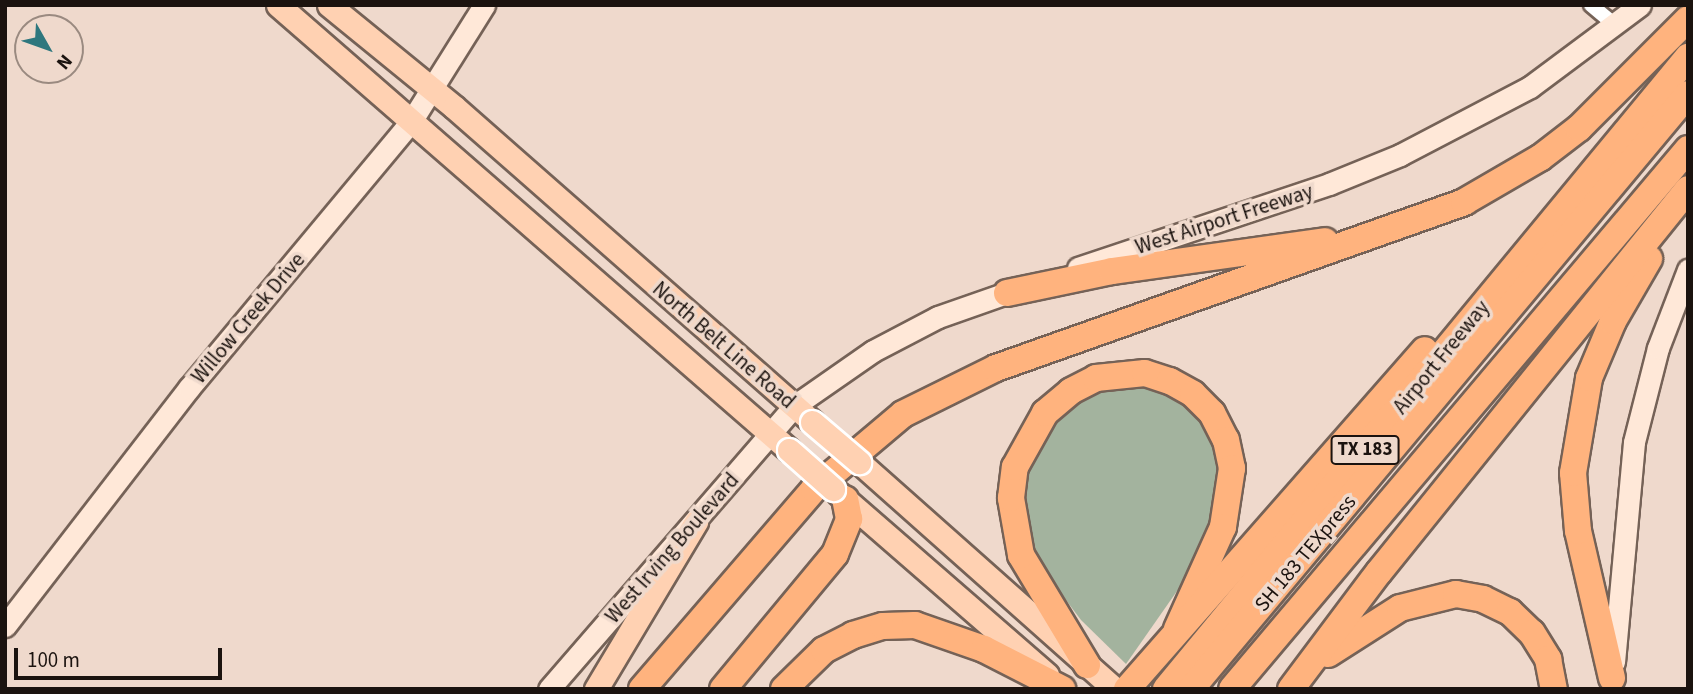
<!DOCTYPE html>
<html>
<head>
<meta charset="utf-8">
<style>
	body { margin:0 }
	#map { position:relative; width:1693px; height:694px; overflow:hidden; background:#efd9cc; font-family:"Source Sans 3",sans-serif }
	div>[style] { position:absolute }
	.green>* { inset:0; background:#a3b39e }
	.roads { filter:drop-shadow(2px 0 #756257) drop-shadow(-2px 0 #756257) drop-shadow(0 2px #756257) drop-shadow(0 -2px #756257) }
	.street>* { height:14px; margin:-7px; padding:0 7px; transform-origin:7px; border-radius:7px; background:#fff }
	.secondary>* { height:21px; margin:-10.5px; padding:0 10.5px; transform-origin:10.5px; border-radius:10.5px; background:#ffe8d8 }
	.primary>* { height:23px; margin:-11.5px; padding:0 11.5px; transform-origin:11.5px; border-radius:11.5px; background:#ffd1b2 }
	.highway>* { height:26px; margin:-13px; padding:0 13px; transform-origin:13px; border-radius:13px; background:#ffb37e }
	.bridges { filter:drop-shadow(2px 0 #fff) drop-shadow(-2px 0 #fff) drop-shadow(0 2px #fff) drop-shadow(0 -2px #fff) }
	.primary-bridge>* { height:23px; margin:-11.5px; padding:0 11.5px; transform-origin:11.5px; border-radius:11.5px; background:#ffd1b2 }
	span { translate:-50% -50%; white-space:nowrap; text-align:center; line-height:1.15; -webkit-text-stroke:7px #efd9cc; paint-order:stroke }
	.shield-label span { padding:2px 5px; background:#efd9cc; border:2px solid; border-radius:5px; -webkit-text-stroke-width:0 }
	.shield-label { font-size:19px; color:#1b130f; font-weight:700 }
	.street-label { font-size:21px; color:#1b130f }
	.frame { position:absolute; inset:0; border:7px solid #1b130f; pointer-events:none }
	.north { position:absolute; left:14px; top:14px; width:70px; height:70px; box-sizing:border-box; background:#efd9cc; border:2px solid #9a8a80; border-radius:50%; rotate:130deg; font-size:19px; font-weight:700; line-height:28px; text-align:center; color:#1b130f }
	.north::after { content:''; display:block; margin:auto; width:24px; height:32px; background:#2e777e; clip-path:polygon(50% 0,100% 100%,50% 72%,0 100%) }
	.scale { position:absolute; left:14px; top:648px; width:208px; height:32px; box-sizing:border-box; border:4px solid #1b130f; border-top:0; padding-left:9px; font-size:21px; line-height:24px; white-space:nowrap; color:#1b130f; -webkit-text-stroke:5px #efd9cc; paint-order:stroke }
</style>
</head>
<body>
<div id="map">
	<div class="green">
		<div style="clip-path:polygon(1143px 381px,1201px 412px,1221px 463px,1219px 500px,1198px 561px,1126px 664px,1081px 620px,1044px 571px,1028px 534px,1022px 486px,1031px 450px,1047px 425px,1092px 390px)"></div>
	</div>
	<div class="roads">
		<div class="street">
			<div style="left:1591px;top:5px;width:33px;rotate:40deg"></div>
		</div>
		<div class="secondary">
			<div style="left:1078px;top:268px;width:265px;rotate:-18.5deg"></div>
			<div style="left:1329px;top:184px;width:77px;rotate:-22.2deg"></div>
			<div style="left:1400px;top:155px;width:147px;rotate:-27.6deg"></div>
			<div style="left:1530px;top:87px;width:137px;rotate:-36.7deg"></div>
			<div style="left:5px;top:626px;width:301px;rotate:-52.3deg"></div>
			<div style="left:189px;top:388px;width:349px;rotate:-50.2deg"></div>
			<div style="left:412px;top:120px;width:136px;rotate:-57.9deg"></div>
			<div style="left:1614px;top:662px;width:221px;rotate:-84.8deg"></div>
			<div style="left:1634px;top:442px;width:97px;rotate:-75.7deg"></div>
			<div style="left:1658px;top:348px;width:84px;rotate:-69deg"></div>
			<div style="left:549px;top:689px;width:374px;rotate:-49.1deg"></div>
			<div style="left:794px;top:406px;width:96px;rotate:-34.8deg"></div>
			<div style="left:873px;top:351px;width:73px;rotate:-27.6deg"></div>
			<div style="left:938px;top:317px;width:88px;rotate:-19.3deg"></div>
		</div>
		<div class="primary">
			<div style="left:278px;top:5px;width:678px;rotate:41.05deg"></div>
			<div style="left:329px;top:5px;width:161px;rotate:39.2deg"></div>
			<div style="left:454px;top:107px;width:477px;rotate:41.3deg"></div>
			<div style="left:859px;top:462px;width:342px;rotate:41.6deg"></div>
			<div style="left:838px;top:493px;width:277px;rotate:41deg"></div>
			<div style="left:596px;top:689px;width:195px;rotate:-59.1deg"></div>
		</div>
		<div class="highway">
			<div style="left:1007px;top:293px;width:107px;rotate:-11.8deg"></div>
			<div style="left:1112px;top:271px;width:215px;rotate:-8deg"></div>
			<div style="left:1328px;top:654px;width:85px;rotate:-32.6deg"></div>
			<div style="left:1400px;top:608px;width:58px;rotate:-14deg"></div>
			<div style="left:1456px;top:594px;width:27px;rotate:10deg"></div>
			<div style="left:1483px;top:599px;width:30px;rotate:26deg"></div>
			<div style="left:1510px;top:612px;width:30px;rotate:44deg"></div>
			<div style="left:1532px;top:633px;width:31px;rotate:58deg"></div>
			<div style="left:1548px;top:659px;width:31px;rotate:79deg"></div>
			<div style="left:1087px;top:665px;width:128px;rotate:-121deg"></div>
			<div style="left:1021px;top:555px;width:58px;rotate:-100deg"></div>
			<div style="left:1011px;top:498px;width:31px;rotate:-83deg"></div>
			<div style="left:1015px;top:467px;width:62px;rotate:-60.9deg"></div>
			<div style="left:1045px;top:413px;width:34px;rotate:-40deg"></div>
			<div style="left:1071px;top:391px;width:28px;rotate:-27deg"></div>
			<div style="left:1096px;top:378px;width:49px;rotate:-5.8deg"></div>
			<div style="left:1145px;top:373px;width:26px;rotate:18deg"></div>
			<div style="left:1170px;top:381px;width:26px;rotate:29deg"></div>
			<div style="left:1193px;top:394px;width:27px;rotate:45deg"></div>
			<div style="left:1212px;top:413px;width:30px;rotate:63deg"></div>
			<div style="left:1226px;top:440px;width:29px;rotate:78deg"></div>
			<div style="left:1232px;top:468px;width:60px;rotate:98.7deg"></div>
			<div style="left:1223px;top:527px;width:112px;rotate:114.3deg"></div>
			<div style="left:1612px;top:678px;width:151px;rotate:-103deg"></div>
			<div style="left:1578px;top:531px;width:58px;rotate:-94.9deg"></div>
			<div style="left:1573px;top:473px;width:96px;rotate:-80.4deg"></div>
			<div style="left:1589px;top:378px;width:62px;rotate:-67.2deg"></div>
			<div style="left:1613px;top:321px;width:72px;rotate:-59.9deg"></div>
			<div style="left:642px;top:689px;width:264px;rotate:-49.3deg"></div>
			<div style="left:814px;top:489px;width:116px;rotate:-40.1deg"></div>
			<div style="left:903px;top:414px;width:104px;rotate:-26.3deg"></div>
			<div style="left:996px;top:368px;width:497px;rotate:-19.5deg"></div>
			<div style="left:1464px;top:202px;width:88px;rotate:-30.1deg"></div>
			<div style="left:1540px;top:158px;width:49px;rotate:-37.6deg"></div>
			<div style="left:1579px;top:128px;width:154px;rotate:-45deg"></div>
			<div style="left:723px;top:689px;width:175px;rotate:-50.3deg"></div>
			<div style="left:835px;top:554px;width:38px;rotate:-68deg"></div>
			<div style="left:849px;top:519px;width:20px;rotate:-101deg"></div>
			<div style="left:784px;top:689px;width:56px;rotate:-44.3deg"></div>
			<div style="left:824px;top:650px;width:33px;rotate:-27deg"></div>
			<div style="left:853px;top:635px;width:31px;rotate:-17deg"></div>
			<div style="left:883px;top:626px;width:32px;rotate:-2deg"></div>
			<div style="left:915px;top:625px;width:73px;rotate:19.2deg"></div>
			<div style="left:984px;top:649px;width:88px;rotate:27.1deg"></div>
			<div style="left:1127px;top:689px;width:451px;rotate:-48.7deg"></div>
			<div style="left:1166px;top:689px;width:820px;rotate:-50.45deg"></div>
			<div style="left:1191px;top:689px;width:775px;rotate:-50.13deg"></div>
			<div style="left:1232px;top:689px;width:707px;rotate:-49.82deg"></div>
			<div style="left:1291px;top:689px;width:146px;rotate:-53.1deg"></div>
			<div style="left:1379px;top:572px;width:492px;rotate:-51.1deg"></div>
		</div>
	</div>
	<div class="bridges">
		<div class="primary-bridge">
			<div style="left:812px;top:422px;width:62px;rotate:40.4deg"></div>
			<div style="left:789px;top:450px;width:59px;rotate:41.6deg"></div>
		</div>
	</div>
	<div class="shield-label">
		<span style="left:1365px;top:450px">TX 183</span>
	</div>
	<div class="street-label">
		<span style="left:1224px;top:219px;rotate:-18deg">West Airport Freeway</span>
		<span style="left:248px;top:318px;rotate:-50deg">Willow Creek Drive</span>
		<span style="left:724px;top:345px;rotate:41deg">North Belt Line Road</span>
		<span style="left:1441px;top:357px;rotate:-51deg">Airport Freeway</span>
		<span style="left:672px;top:548px;rotate:-49deg">West Irving Boulevard</span>
		<span style="left:1305px;top:553px;rotate:-50deg">SH 183 TEXpress</span>
	</div>
	<div class="frame"></div>
	<div class="north">N</div>
	<div class="scale">100 m</div>
</div>
</body>
</html>
